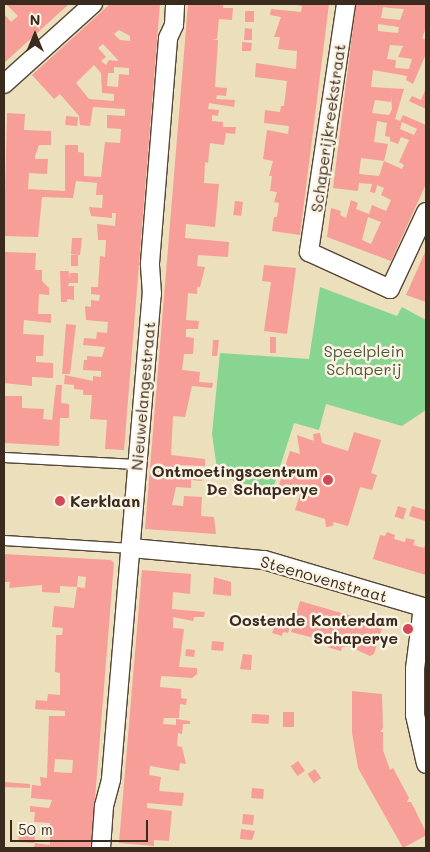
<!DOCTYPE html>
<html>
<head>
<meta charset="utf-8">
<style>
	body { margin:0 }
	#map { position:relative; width:430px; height:852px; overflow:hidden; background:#ecdfbc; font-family:Mali,sans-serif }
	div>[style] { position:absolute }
	.green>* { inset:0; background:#88d491 }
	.building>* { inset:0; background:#f69e97; transform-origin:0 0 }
	.roads { filter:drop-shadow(1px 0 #564536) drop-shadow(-1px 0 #564536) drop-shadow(0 1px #564536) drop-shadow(0 -1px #564536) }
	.lane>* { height:9px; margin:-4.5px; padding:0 4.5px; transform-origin:4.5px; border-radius:4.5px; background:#fff }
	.street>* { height:18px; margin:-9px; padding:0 9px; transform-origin:9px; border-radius:9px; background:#fff }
	.dots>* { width:14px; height:14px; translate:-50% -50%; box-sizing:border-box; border:2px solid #fcf5e5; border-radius:50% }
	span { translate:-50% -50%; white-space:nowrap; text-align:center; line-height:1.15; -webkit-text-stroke:5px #fcf5e5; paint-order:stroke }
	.street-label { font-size:16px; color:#3b2a1e }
	.park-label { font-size:16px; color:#4e543b }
	.poi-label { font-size:16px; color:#3b2a1e; font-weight:700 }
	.right { translate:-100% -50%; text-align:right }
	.left { translate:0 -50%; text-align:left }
	.frame { position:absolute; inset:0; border:5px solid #3b2a1e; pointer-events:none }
	.north { position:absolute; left:10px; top:10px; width:50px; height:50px; -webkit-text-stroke:4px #fcf5e5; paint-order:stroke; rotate:0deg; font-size:14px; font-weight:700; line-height:20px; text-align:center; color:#3b2a1e }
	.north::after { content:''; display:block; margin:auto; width:18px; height:22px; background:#3b2a1e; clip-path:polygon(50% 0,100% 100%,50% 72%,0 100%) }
	.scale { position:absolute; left:10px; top:820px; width:138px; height:22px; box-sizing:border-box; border:2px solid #3b2a1e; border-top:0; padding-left:6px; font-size:15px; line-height:18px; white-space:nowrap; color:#3b2a1e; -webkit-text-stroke:4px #fcf5e5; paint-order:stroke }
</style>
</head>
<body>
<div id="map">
	<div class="green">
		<div style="clip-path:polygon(320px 287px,397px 316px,402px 307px,426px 320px,426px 410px,402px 426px,326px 404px,319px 430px,294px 423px,272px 492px,218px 476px,212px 434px,220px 353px,309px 359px)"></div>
	</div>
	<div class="building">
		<div style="clip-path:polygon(6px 4px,69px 4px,4px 63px,4px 14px,11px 22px,18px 16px)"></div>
		<div style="clip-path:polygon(evenodd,110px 4px,160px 4px,124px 450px,105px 449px,107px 420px,90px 419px,92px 395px,83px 395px,83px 390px,74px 389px,74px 385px,64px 384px,65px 375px,93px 381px,93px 376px,101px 377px,101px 371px,83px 370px,84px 360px,87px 360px,87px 356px,102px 357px,105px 347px,83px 345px,84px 338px,96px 339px,97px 332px,107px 333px,108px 322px,86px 320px,85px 306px,91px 307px,91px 300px,99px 301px,100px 295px,91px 294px,91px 287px,98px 287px,100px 256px,105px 257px,106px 240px,98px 240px,97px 224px,115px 226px,116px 213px,112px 213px,112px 218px,91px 216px,89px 207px,102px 208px,103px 195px,96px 195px,97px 183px,76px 181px,73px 198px,42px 197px,38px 237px,4px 236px,7px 113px,25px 114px,24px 130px,51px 131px,51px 145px,39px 145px,35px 156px,35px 159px,48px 159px,47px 174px,29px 173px,28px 189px,65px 191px,65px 145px,78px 145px,78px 152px,84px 153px,84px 176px,101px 177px,105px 142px,120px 143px,121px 129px,107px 128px,107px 115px,125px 116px,125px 109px,93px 107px,90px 126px,80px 125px,79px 116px,60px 94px,54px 99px,32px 75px,110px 4px,119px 30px,130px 36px,130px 41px,120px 40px,114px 34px,119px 30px,110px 4px,103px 44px,118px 60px,117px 61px,109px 60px,106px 65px,101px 61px,106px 57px,98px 48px,103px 44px,110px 4px,94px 65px,101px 73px,102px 93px,114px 94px,114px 101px,89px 99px,76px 83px,94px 65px,110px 4px,114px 67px,129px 68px,129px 75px,119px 74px,118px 87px,107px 86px,108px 73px,114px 73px,114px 67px)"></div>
		<div style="clip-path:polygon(188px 4px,223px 4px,223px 8px,233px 8px,232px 20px,219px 19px,217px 39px,212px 40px,218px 40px,215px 87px,227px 88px,226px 96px,217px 95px,216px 99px,235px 100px,234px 107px,209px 103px,208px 109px,219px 110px,218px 116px,212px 115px,212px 121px,223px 122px,223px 127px,236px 127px,235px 134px,226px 133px,224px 145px,210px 143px,208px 163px,205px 162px,204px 183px,219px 184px,215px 227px,186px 224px,185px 238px,229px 242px,228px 257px,198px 255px,197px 266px,205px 267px,200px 287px,197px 287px,197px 294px,188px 293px,186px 320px,199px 321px,198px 329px,186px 329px,186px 337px,194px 338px,193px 354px,184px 354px,182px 370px,200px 372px,199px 382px,213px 383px,212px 388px,192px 386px,185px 417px,173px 416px,171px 455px,205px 459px,205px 466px,176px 465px,176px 471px,200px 473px,202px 481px,191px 480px,191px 488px,176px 487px,172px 505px,183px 506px,184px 496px,202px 497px,201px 516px,214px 517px,216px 534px,145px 529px)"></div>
		<div style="clip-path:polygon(291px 4px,329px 4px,300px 235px,272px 231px,274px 217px,277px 217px,279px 203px,274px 202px,277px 192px,270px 191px,272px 176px,269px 176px,273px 161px,263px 159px,267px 130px,288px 134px,289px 126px,264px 123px,265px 110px,280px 112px,281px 106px,284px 106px,287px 81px,255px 77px,256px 63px,296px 69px,297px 51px,278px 49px,280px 37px,274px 37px,281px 17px,270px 15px,271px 9px,301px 12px,302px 6px)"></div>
		<div style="clip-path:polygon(evenodd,356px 4px,426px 4px,426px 28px,422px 38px,426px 40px,426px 54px,413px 84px,406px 80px,407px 76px,373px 70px,371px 87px,404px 89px,395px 119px,400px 121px,403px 115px,426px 125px,426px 184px,391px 261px,327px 237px,331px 208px,341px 211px,340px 215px,346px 218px,351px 200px,358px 203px,356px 209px,369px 214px,372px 205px,386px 211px,391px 200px,381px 195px,384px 188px,377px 185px,375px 193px,370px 192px,372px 184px,359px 183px,358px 191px,333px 188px,356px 4px,383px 7px,390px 8px,404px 9px,400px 20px,381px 18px,383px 7px,356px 4px,378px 24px,399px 27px,398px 33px,378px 31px,378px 24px,356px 4px,390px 45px,403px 46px,398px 57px,412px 59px,409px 69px,395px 68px,396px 60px,387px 59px,390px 45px,356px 4px,391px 95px,392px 109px,389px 115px,372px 113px,375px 100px,391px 102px,391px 95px,356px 4px,377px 121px,387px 123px,385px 136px,390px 137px,390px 141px,398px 144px,401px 137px,409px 140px,399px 162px,404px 165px,402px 169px,384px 161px,379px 176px,359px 174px,361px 158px,384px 161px,388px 144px,374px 142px,377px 121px,356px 4px,402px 122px,417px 129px,414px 135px,400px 129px,402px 122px,356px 4px,368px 217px,381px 222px,371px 244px,362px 240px,368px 217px)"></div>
		<div style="left:245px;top:11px;width:9px;height:11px"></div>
		<div style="clip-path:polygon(245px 28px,252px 29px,252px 40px,244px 40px)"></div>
		<div style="clip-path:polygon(242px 42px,252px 43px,251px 51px,242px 51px)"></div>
		<div style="clip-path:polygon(426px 88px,426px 109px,409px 101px,412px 96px,421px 100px)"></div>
		<div style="left:66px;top:116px;width:12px;height:9px;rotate:5deg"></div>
		<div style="left:235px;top:201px;width:8px;height:14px;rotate:7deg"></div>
		<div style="clip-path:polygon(72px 238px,82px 238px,80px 255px,71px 254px)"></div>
		<div style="clip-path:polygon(426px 250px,426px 302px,406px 295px)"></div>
		<div style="clip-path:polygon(4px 252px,36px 253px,35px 270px,42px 270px,42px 281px,49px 288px,49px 295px,39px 294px,38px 314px,51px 314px,51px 323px,24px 320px,23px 334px,44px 335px,43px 356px,36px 356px,36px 362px,53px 363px,53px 378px,32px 377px,32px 386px,4px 383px)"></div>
		<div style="left:71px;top:255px;width:7px;height:11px"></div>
		<div style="clip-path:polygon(264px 265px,296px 268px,287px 334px,264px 331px,271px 282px,262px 281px)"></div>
		<div style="clip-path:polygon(60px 271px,69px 271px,69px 280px,70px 273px,78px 273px,78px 283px,69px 283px,68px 286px,74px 286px,74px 300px,67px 299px,67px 302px,61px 302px)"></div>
		<div style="clip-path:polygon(66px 324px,76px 325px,70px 374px,62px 374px)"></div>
		<div style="left:270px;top:337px;width:6px;height:16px"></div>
		<div style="clip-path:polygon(213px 340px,219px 340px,217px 356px,212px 356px)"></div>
		<div style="clip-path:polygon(56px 385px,62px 385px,61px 403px,69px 404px,69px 418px,60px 418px,59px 446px,4px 443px,4px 396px,22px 396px,22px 408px,44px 409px,43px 419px,52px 420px)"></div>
		<div style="clip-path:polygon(354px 432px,381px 440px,371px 473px,377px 475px,372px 490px,360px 487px,348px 526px,333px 522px,333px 526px,326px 527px,325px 519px,295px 510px,301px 492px,279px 485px,290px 451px,300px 454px,297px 435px,314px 441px,313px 434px,320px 433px,322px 443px,348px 451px)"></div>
		<div style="left:398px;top:506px;width:9px;height:11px;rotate:18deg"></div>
		<div style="clip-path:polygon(412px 506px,426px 510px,425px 521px,409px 516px)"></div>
		<div style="clip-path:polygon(387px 532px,395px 535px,394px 539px,405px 542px,406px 538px,415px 540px,413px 545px,424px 548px,426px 543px,426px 575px,373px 559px,380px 535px,385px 536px)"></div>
		<div style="clip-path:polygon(evenodd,4px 554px,111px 560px,114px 563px,91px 848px,34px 848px,35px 843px,50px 845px,50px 823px,34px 822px,35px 812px,30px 812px,30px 806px,49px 808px,52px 800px,31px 798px,32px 785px,41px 786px,40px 777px,47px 778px,49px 716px,65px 716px,65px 711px,35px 709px,36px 700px,47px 701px,48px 694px,60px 695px,60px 673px,55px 672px,56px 642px,56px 635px,62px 635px,63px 628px,52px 627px,54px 606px,74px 608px,77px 587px,60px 586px,60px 593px,42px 592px,42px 585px,9px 588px,10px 582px,4px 582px,4px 554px,78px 576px,86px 577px,85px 588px,77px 587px,78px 576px,4px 554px,55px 759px,73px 760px,72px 773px,54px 772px,55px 759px)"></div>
		<div style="clip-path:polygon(142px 570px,191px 574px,190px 594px,173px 592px,172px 609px,205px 612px,204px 617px,194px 617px,193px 621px,173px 617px,173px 628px,184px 629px,179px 667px,197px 668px,197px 674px,192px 678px,161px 676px,160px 687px,181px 689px,181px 698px,187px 699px,186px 705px,180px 704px,179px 718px,164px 718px,163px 724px,176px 725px,176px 719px,190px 721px,190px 724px,183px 724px,182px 734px,178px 733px,177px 746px,182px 747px,186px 764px,180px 763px,179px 771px,150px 766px,149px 775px,161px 777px,159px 791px,184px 793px,182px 806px,147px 803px,147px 808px,172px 811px,169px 841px,154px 840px,154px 846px,119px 843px)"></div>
		<div style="clip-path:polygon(214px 577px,231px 582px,231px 596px,213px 594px)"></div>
		<div style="clip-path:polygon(300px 601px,383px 625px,374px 654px,370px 656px,350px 647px,342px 647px,341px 651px,327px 647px,329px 642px,291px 632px)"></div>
		<div style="clip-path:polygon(280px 615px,293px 619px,288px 633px,283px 632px,282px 636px,272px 633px)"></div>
		<div style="left:212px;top:641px;width:12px;height:9px;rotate:5deg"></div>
		<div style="left:186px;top:649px;width:9px;height:7px;rotate:6deg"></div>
		<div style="clip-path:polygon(243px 654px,252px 655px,251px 670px,240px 669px)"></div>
		<div style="clip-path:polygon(352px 691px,382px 694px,383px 728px,380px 732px,383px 732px,383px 750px,390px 770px,393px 768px,409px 798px,407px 802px,411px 802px,426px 832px,425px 836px,403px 848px,358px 768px,352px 733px)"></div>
		<div style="left:283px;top:712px;width:11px;height:15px"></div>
		<div style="left:252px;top:714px;width:17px;height:9px;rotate:3deg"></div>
		<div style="left:298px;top:761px;width:12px;height:9px;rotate:55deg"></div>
		<div style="left:315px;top:769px;width:11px;height:9px;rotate:56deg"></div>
		<div style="clip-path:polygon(4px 782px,30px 784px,30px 788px,4px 787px)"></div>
		<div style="left:252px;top:788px;width:12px;height:10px;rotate:5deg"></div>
		<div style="left:243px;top:814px;width:11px;height:10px;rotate:5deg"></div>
		<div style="clip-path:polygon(241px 829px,255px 831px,252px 840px,240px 839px)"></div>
		<div style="left:19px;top:834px;width:16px;height:8px;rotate:4deg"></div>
	</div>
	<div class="roads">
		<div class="lane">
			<div style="left:4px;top:457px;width:132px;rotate:3deg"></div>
			<div style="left:4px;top:540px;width:127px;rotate:3.6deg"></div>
		</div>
		<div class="street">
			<div style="left:346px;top:4px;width:251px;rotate:98.5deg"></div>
			<div style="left:309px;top:252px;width:89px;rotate:24.6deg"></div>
			<div style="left:390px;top:289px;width:85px;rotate:-64.9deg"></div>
			<div style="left:4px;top:84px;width:120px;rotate:-42deg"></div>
			<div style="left:131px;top:548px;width:134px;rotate:5.2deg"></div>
			<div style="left:264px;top:560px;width:169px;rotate:16.5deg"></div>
			<div style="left:423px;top:607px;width:63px;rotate:97.4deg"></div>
			<div style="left:415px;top:669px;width:46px;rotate:90deg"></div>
			<div style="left:415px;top:715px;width:50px;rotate:77.3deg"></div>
			<div style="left:101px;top:848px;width:42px;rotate:-85.9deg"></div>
			<div style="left:104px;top:806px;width:28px;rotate:-75deg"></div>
			<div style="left:111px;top:779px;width:487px;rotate:-85.2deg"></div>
			<div style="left:152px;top:294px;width:31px;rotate:-94deg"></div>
			<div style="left:150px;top:263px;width:226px;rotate:-85.4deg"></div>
			<div style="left:168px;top:38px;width:14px;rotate:-65deg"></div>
			<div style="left:174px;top:25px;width:21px;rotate:-87deg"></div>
		</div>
	</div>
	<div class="dots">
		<div style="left:328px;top:480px;background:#d1495b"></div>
		<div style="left:60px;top:501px;background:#d1495b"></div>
		<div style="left:408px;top:629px;background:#d1495b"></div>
	</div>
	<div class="street-label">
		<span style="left:328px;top:128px;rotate:-82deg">Schaperijkreekstraat</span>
		<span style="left:143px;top:396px;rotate:-85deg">Nieuwelangestraat</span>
		<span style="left:324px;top:579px;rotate:16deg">Steenovenstraat</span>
	</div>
	<div class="park-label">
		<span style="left:364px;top:360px">Speelplein<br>Schaperij</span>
	</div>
	<div class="poi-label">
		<span class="right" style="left:318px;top:480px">Ontmoetingscentrum<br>De Schaperye</span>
		<span class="left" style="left:70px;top:501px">Kerklaan</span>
		<span class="right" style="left:398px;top:629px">Oostende Konterdam<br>Schaperye</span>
	</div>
	<div class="frame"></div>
	<div class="north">N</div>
	<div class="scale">50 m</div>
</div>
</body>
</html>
